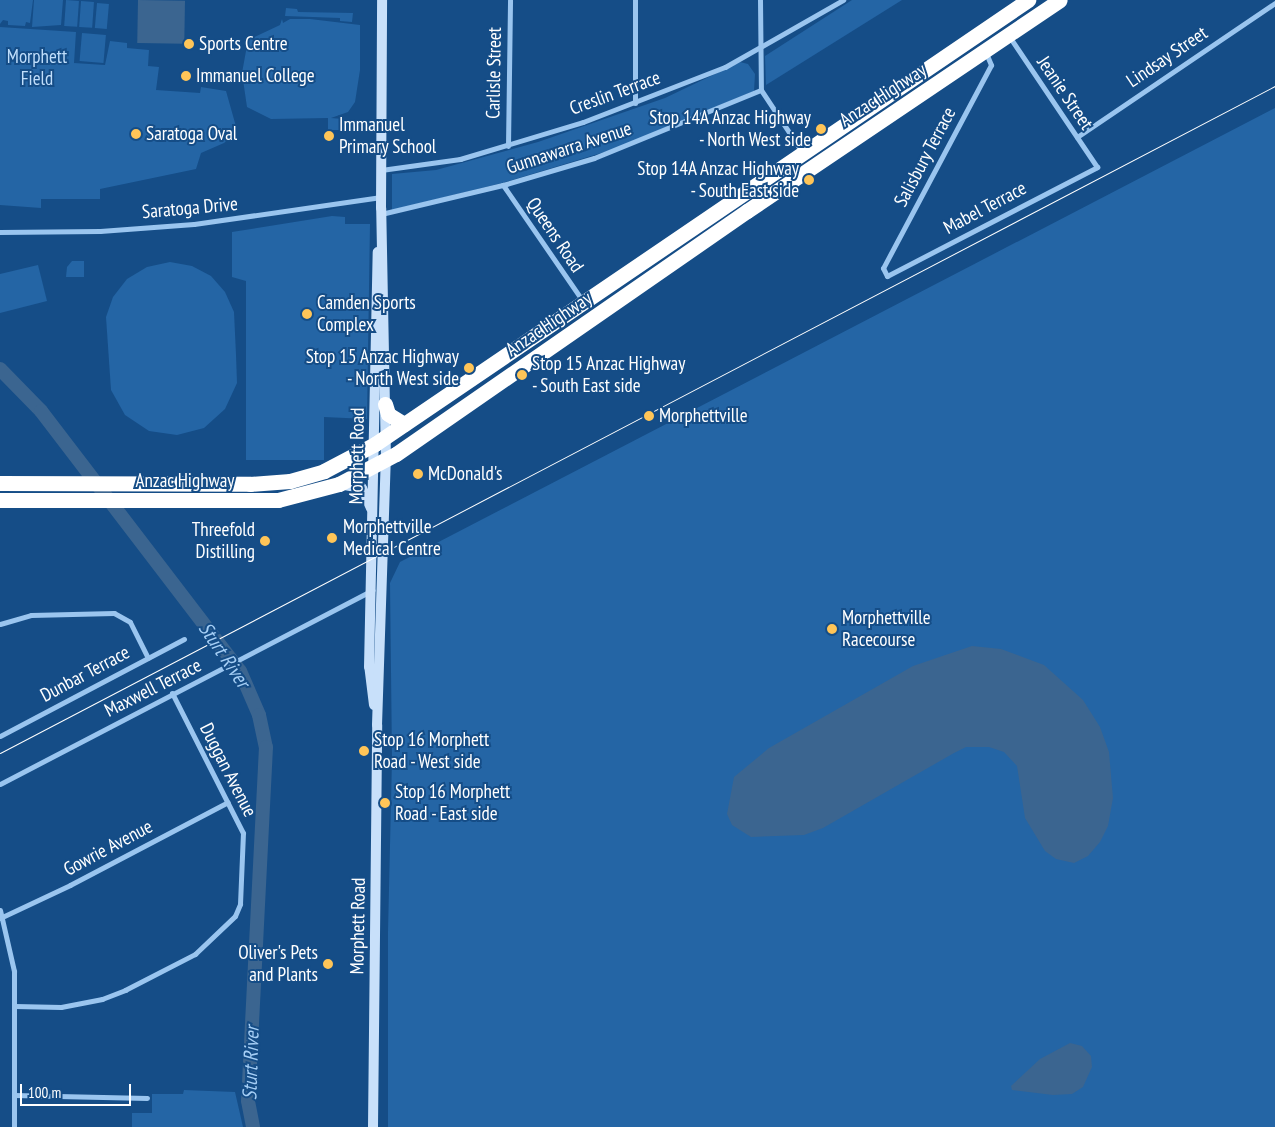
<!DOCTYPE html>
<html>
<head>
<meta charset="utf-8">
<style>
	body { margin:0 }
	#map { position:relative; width:1275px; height:1127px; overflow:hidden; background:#154d87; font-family:"PT Sans Narrow",sans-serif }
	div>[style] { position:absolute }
	.green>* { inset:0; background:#2465a5; transform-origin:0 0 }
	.water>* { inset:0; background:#3b6590; transform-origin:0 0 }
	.river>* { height:14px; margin:-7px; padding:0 7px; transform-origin:7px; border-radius:7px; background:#3b6590 }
	.street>* { height:5px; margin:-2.5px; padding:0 2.5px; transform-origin:2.5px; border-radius:2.5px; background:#9ac5ef }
	.secondary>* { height:10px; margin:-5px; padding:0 5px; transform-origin:5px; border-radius:5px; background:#c8e0fa }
	.highway>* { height:15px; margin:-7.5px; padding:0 7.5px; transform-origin:7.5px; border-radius:7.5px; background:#fff }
	.tram>* { height:1px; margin:-0.5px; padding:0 0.5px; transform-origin:0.5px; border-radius:0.5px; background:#fff }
	.dots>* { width:14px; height:14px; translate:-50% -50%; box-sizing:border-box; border:2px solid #154d87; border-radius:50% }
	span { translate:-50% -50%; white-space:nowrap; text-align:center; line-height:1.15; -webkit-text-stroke:4px #154d87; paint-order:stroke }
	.poi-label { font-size:19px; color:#fff }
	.left { translate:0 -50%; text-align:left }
	.right { translate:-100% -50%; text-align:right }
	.park-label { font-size:19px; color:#c0defb }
	.street-label { font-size:19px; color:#fff }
	.water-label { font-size:20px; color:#a6cff6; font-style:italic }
	.scale { position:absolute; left:20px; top:1084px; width:111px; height:22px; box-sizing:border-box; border:2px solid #fff; border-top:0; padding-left:6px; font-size:15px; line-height:18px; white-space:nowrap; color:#fff; -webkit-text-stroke:4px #154d87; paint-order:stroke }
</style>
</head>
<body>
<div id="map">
	<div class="green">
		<div style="clip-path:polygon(0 0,33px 0,30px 23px,26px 22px,25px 26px,8px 25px,8px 21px,3px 20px,0 24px)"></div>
		<div style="clip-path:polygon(34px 0,63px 0,61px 25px,32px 27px)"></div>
		<div style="left:66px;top:0;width:13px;height:26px;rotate:4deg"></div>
		<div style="clip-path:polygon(852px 0,902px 0,766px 85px,765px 56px)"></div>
		<div style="left:81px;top:1px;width:13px;height:26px;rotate:4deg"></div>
		<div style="left:97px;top:3px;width:12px;height:25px;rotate:5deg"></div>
		<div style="clip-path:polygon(286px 8px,297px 9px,298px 12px,353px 13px,352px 22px,340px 21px,340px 18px,285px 16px)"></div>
		<div style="clip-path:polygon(282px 19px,283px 23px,290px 19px,310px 19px,360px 25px,360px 70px,355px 102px,348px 112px,331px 118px,343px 119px,343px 130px,328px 130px,328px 118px,271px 119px,247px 107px,242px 73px,248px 40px,280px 25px)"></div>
		<div style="clip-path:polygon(0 27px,76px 32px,74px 63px,105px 65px,110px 41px,127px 43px,127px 48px,149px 50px,148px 66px,159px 67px,156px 90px,200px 93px,201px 87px,226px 91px,237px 130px,224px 143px,201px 153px,196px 169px,100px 189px,100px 199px,41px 199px,41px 208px,0 205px)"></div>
		<div style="left:82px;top:33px;width:24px;height:28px;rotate:5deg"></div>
		<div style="clip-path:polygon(740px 62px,748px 64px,755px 74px,754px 91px,611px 150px,502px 183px,392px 210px,392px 174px,436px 170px,538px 142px,665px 98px)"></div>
		<div style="clip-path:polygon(1275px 108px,1275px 1127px,388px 1127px,388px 932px,392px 759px,390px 583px,400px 562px)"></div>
		<div style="clip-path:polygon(332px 216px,345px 217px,345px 224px,370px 224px,367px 419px,324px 417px,324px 460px,246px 460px,246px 281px,232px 277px,232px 232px)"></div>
		<div style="clip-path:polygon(72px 261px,84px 261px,84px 277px,66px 277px,67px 267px)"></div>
		<div style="clip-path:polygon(170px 262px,192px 266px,211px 276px,225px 292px,234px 312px,236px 355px,237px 383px,225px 409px,204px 428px,177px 435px,149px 431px,125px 415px,111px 390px,106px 317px,113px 297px,127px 279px,147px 267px)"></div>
		<div style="clip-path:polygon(38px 265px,47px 301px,0 313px,0 274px)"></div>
		<div style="clip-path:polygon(184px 1090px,235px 1092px,243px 1127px,132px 1127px,132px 1113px,152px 1113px,152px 1094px,183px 1094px)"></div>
	</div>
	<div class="water">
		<div style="left:138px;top:0;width:47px;height:43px;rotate:1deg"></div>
		<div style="clip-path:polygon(972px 646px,1001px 649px,1044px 665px,1083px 700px,1100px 727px,1109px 752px,1113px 798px,1108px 826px,1100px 842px,1088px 856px,1074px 863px,1056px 859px,1045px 851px,1025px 818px,1017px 766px,1004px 752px,989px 747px,966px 747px,954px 753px,823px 828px,804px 835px,751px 837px,732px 825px,727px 814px,734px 777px,769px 748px,913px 666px)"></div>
		<div style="clip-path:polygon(1070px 1043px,1082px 1046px,1091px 1056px,1092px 1067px,1083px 1087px,1072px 1094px,1053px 1095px,1012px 1090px,1011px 1086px,1040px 1059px)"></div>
	</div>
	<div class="river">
		<div style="left:0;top:369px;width:59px;rotate:45.7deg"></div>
		<div style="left:41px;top:411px;width:327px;rotate:52.6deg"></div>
		<div style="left:240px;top:671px;width:48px;rotate:66.6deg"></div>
		<div style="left:259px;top:715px;width:33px;rotate:78deg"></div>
		<div style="left:266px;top:747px;width:354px;rotate:92.9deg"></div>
		<div style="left:248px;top:1101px;width:26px;rotate:79deg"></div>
	</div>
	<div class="street">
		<div style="left:760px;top:0;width:90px;rotate:89.4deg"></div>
		<div style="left:761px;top:90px;width:74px;rotate:56.5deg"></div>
		<div style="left:986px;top:53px;width:13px;rotate:67deg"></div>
		<div style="left:991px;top:65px;width:230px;rotate:118deg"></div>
		<div style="left:883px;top:268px;width:9px;rotate:63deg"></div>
		<div style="left:887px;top:276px;width:237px;rotate:-27.4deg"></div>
		<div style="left:1097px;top:167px;width:158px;rotate:-123.9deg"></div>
		<div style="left:635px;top:103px;width:103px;rotate:-90deg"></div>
		<div style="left:1077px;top:137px;width:239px;rotate:-34.1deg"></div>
		<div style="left:508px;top:146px;width:146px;rotate:-89.2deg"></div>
		<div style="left:381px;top:170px;width:80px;rotate:-7.9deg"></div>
		<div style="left:460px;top:159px;width:128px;rotate:-16.7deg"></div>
		<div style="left:583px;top:122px;width:152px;rotate:-21.2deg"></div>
		<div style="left:725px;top:67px;width:136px;rotate:-29.6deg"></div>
		<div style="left:503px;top:185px;width:140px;rotate:55.5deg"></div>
		<div style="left:381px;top:214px;width:125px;rotate:-13.4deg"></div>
		<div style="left:503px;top:185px;width:95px;rotate:-16.5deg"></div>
		<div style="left:594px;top:158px;width:180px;rotate:-22.2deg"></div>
		<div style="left:0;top:232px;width:100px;rotate:-0.6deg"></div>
		<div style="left:100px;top:231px;width:94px;rotate:-4.3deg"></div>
		<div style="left:194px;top:224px;width:189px;rotate:-8.2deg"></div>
		<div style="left:0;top:624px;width:32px;rotate:-16deg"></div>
		<div style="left:31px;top:615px;width:83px;rotate:-1.4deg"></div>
		<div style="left:114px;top:613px;width:18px;rotate:29deg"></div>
		<div style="left:130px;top:622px;width:40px;rotate:63.4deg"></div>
		<div style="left:0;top:736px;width:208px;rotate:-27.8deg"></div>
		<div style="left:0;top:784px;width:420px;rotate:-27.5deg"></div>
		<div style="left:0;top:910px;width:63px;rotate:77.1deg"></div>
		<div style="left:14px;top:971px;width:156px;rotate:90deg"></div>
		<div style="left:0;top:918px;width:77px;rotate:-25.2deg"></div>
		<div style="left:70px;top:885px;width:178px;rotate:-27.7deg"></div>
		<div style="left:15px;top:1006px;width:46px;rotate:1.2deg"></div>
		<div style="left:61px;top:1007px;width:42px;rotate:-11deg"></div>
		<div style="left:102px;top:999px;width:25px;rotate:-21deg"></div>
		<div style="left:125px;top:990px;width:79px;rotate:-27.2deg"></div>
		<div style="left:195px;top:954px;width:55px;rotate:-43.5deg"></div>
		<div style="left:235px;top:916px;width:13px;rotate:-67deg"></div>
		<div style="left:240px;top:904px;width:71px;rotate:-87.6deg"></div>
		<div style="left:243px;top:833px;width:157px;rotate:-116.9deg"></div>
		<div style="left:14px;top:1095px;width:133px;rotate:1.3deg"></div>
	</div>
	<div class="secondary">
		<div style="left:339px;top:484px;width:23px;rotate:10deg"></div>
		<div style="left:362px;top:488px;width:22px;rotate:66deg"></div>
		<div style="left:374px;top:705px;width:38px;rotate:-97deg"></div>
		<div style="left:369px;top:667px;width:415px;rotate:-88.8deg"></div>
		<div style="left:373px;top:1127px;width:402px;rotate:-89.4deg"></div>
		<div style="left:377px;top:725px;width:266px;rotate:-88.1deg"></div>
		<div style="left:386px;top:459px;width:251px;rotate:-91.1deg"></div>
		<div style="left:381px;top:208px;width:208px;rotate:-89.7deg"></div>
	</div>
	<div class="highway">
		<div style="left:385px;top:404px;width:10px;rotate:73deg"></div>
		<div style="left:388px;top:414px;width:19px;rotate:32deg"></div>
		<div style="left:0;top:483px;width:250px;rotate:0.2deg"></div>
		<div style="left:250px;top:484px;width:40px;rotate:-4.3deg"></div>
		<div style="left:290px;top:481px;width:35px;rotate:-16deg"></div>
		<div style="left:324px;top:471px;width:58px;rotate:-27.9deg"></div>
		<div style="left:375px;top:444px;width:790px;rotate:-34.21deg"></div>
		<div style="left:0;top:500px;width:278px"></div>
		<div style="left:278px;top:500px;width:63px;rotate:-14.7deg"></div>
		<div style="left:339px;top:484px;width:64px;rotate:-27.8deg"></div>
		<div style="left:396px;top:454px;width:427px;rotate:-34.7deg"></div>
		<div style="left:747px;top:211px;width:377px;rotate:-34deg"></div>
	</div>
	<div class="tram">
		<div style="left:0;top:753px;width:1439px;rotate:-27.62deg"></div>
	</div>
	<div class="dots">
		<div style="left:189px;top:44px;background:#ffc558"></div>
		<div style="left:186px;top:76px;background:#ffc558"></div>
		<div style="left:821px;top:129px;background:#ffc558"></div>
		<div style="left:136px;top:134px;background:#ffc558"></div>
		<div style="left:329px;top:136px;background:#ffc558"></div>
		<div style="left:809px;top:180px;background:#ffc558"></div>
		<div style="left:307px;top:314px;background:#ffc558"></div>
		<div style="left:469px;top:368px;background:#ffc558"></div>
		<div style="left:522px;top:375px;background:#ffc558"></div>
		<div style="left:649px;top:416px;background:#ffc558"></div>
		<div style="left:418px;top:474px;background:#ffc558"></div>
		<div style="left:332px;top:538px;background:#ffc558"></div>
		<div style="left:265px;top:541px;background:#ffc558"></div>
		<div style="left:832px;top:629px;background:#ffc558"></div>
		<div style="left:364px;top:751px;background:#ffc558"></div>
		<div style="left:385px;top:803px;background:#ffc558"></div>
		<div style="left:328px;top:964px;background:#ffc558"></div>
	</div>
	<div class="poi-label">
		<span class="left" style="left:199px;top:44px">Sports Centre</span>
		<span class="left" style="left:196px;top:76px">Immanuel College</span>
		<span class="right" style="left:811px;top:129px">Stop 14A Anzac Highway<br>- North West side</span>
		<span class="left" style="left:339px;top:136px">Immanuel<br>Primary School</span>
		<span class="left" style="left:146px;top:134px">Saratoga Oval</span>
		<span class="right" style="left:799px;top:180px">Stop 14A Anzac Highway<br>- South East side</span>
		<span class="left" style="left:317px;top:314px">Camden Sports<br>Complex</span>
		<span class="right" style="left:459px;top:368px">Stop 15 Anzac Highway<br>- North West side</span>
		<span class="left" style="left:532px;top:375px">Stop 15 Anzac Highway<br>- South East side</span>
		<span class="left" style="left:659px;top:416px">Morphettville</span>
		<span class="left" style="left:428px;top:474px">McDonald's</span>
		<span class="left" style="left:343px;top:538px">Morphettville<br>Medical Centre</span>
		<span class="right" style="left:255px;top:541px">Threefold<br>Distilling</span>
		<span class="left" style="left:842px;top:629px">Morphettville<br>Racecourse</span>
		<span class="left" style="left:374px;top:751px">Stop 16 Morphett<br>Road - West side</span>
		<span class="left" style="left:395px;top:803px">Stop 16 Morphett<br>Road - East side</span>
		<span class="right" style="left:318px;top:964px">Oliver's Pets<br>and Plants</span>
	</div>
	<div class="park-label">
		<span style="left:37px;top:68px">Morphett<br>Field</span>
	</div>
	<div class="street-label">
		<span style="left:1167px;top:57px;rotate:-34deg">Lindsay Street</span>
		<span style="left:494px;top:73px;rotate:-89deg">Carlisle Street</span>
		<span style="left:615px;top:93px;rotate:-20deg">Creslin Terrace</span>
		<span style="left:1065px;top:93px;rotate:56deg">Jeanie Street</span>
		<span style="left:883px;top:95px;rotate:-33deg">Anzac Highway</span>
		<span style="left:569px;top:148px;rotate:-18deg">Gunnawarra Avenue</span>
		<span style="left:925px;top:157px;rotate:-62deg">Salisbury Terrace</span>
		<span style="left:190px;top:208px;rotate:-5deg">Saratoga Drive</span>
		<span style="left:985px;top:208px;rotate:-28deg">Mabel Terrace</span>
		<span style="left:555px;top:235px;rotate:56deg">Queens Road</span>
		<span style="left:549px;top:324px;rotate:-34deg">Anzac Highway</span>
		<span style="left:357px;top:456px;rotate:-89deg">Morphett Road</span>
		<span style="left:185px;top:481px">Anzac Highway</span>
		<span style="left:85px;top:674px;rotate:-28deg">Dunbar Terrace</span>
		<span style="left:153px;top:688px;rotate:-27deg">Maxwell Terrace</span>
		<span style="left:228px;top:770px;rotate:63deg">Duggan Avenue</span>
		<span style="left:108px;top:848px;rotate:-28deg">Gowrie Avenue</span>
		<span style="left:358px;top:926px;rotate:-89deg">Morphett Road</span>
	</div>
	<div class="water-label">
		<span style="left:224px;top:655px;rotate:56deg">Sturt River</span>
		<span style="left:251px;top:1063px;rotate:-88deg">Sturt River</span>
	</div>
	<div class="scale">100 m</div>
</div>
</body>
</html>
